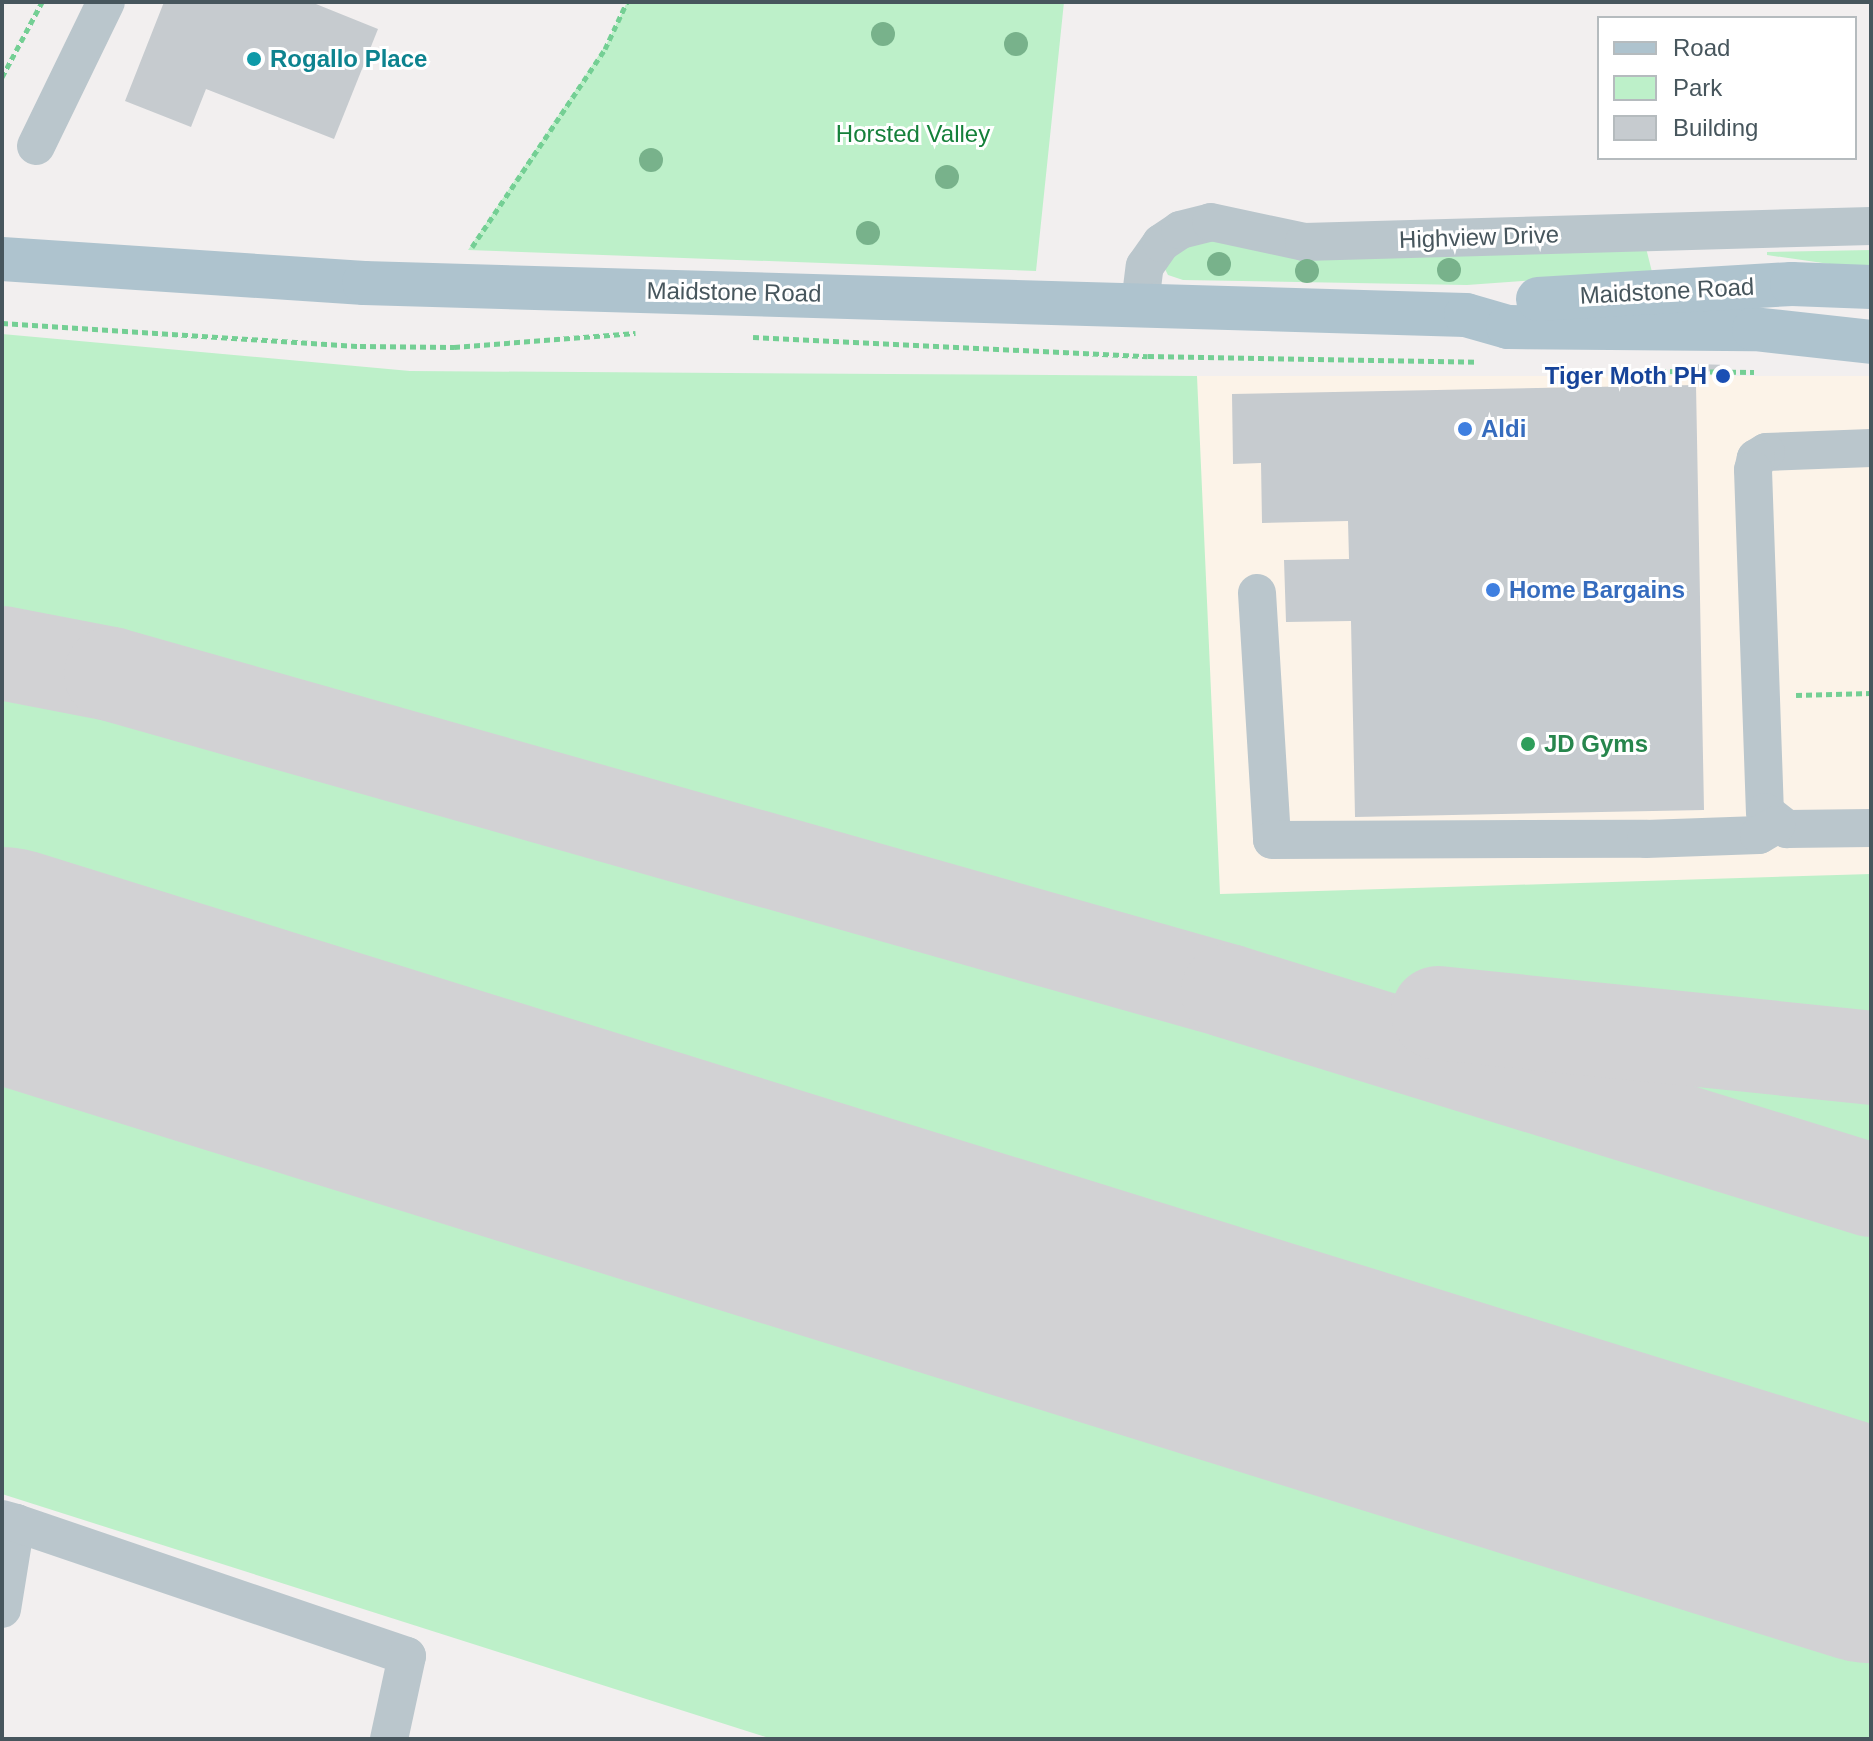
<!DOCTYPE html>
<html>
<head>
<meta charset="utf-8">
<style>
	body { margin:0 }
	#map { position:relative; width:1873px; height:1741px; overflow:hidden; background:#f2efef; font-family:Arial,sans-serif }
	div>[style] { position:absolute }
	.commercial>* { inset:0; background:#fcf3e8; transform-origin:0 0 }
	.green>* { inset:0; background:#bdf0c9 }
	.taxiway>* { height:94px; margin:-47px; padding:0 47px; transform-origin:47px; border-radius:47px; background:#d2d2d4 }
	.runway>* { height:234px; margin:-117px; padding:0 117px; transform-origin:117px; border-radius:117px; background:#d2d2d4 }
	.building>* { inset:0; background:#c6cbcf; transform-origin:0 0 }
	.path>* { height:5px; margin-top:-2.5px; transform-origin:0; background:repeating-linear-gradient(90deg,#74cf94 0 6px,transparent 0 10px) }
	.minor>* { height:38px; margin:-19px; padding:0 19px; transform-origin:19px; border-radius:19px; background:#bac6cc }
	.major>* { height:44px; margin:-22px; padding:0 22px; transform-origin:22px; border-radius:22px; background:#aec3ce }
	.trees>* { width:24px; height:24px; margin:-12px; border-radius:50%; background:#78b28b }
	.dots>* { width:22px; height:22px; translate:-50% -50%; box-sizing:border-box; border:4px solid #fff; border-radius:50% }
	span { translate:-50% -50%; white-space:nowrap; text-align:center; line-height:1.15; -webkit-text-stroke:6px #fff; paint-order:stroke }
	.culture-label { font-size:24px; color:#0d838f; font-weight:700 }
	.left { translate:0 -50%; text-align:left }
	.park-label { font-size:24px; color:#15803a }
	.street-label { font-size:24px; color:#47565d }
	.transit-label { font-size:24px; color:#164399; font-weight:700 }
	.right { translate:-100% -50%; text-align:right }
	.shop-label { font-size:24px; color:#366cbe; font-weight:700 }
	.leisure-label { font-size:24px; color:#27864d; font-weight:700 }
	.frame { position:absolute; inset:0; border:4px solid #47565d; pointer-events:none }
	.legend { position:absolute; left:1597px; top:16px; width:260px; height:144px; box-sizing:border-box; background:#fff; border:2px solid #b5bbbe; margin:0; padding:10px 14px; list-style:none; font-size:24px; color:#47565d }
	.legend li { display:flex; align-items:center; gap:16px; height:40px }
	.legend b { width:40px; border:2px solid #b5bbbe }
</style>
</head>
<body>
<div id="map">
	<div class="commercial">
		<div style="left:1197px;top:376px;width:674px;height:520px"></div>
	</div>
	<div class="green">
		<div style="clip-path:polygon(627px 2px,1064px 2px,1036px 271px,468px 250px,607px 43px)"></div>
		<div style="clip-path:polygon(1186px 240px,1646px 248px,1652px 272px,1467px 285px,1183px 280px,1168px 275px,1164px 267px)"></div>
		<div style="clip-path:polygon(1871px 250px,1871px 270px,1767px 255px,1767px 252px)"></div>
		<div style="clip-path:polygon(2px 334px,410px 371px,1197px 376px,1220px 894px,1871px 874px,1871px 1739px,772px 1739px,2px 1494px)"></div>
	</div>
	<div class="taxiway">
		<div style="left:2px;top:653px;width:111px;rotate:10.9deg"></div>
		<div style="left:111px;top:674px;width:1161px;rotate:15.84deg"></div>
		<div style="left:1228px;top:991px;width:673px;rotate:17.2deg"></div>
		<div style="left:1438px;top:1013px;width:435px;rotate:5.9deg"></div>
	</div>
	<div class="runway">
		<div style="left:2px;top:964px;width:1958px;rotate:17.3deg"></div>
	</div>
	<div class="building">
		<div style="clip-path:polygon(164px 2px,311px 2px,378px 29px,334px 139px,206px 89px,191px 127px,125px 101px)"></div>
		<div style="left:1696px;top:364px;width:24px;height:7px;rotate:2deg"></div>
		<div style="clip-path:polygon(1696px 385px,1704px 810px,1355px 817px,1351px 621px,1286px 622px,1284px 560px,1349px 559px,1348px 521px,1262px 523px,1261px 463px,1233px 464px,1232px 394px)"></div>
	</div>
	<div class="path">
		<div style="left:2px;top:77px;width:85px;rotate:-61.9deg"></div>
		<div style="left:472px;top:247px;width:239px;rotate:-56.1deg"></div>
		<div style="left:605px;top:49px;width:52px;rotate:-64.9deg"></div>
		<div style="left:2px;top:323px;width:359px;rotate:3.7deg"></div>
		<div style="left:360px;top:346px;width:94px;rotate:0.6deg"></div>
		<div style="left:454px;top:347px;width:182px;rotate:-4.4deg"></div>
		<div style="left:753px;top:337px;width:395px;rotate:2.8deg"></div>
		<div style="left:1148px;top:356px;width:330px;rotate:1deg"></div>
		<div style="left:1660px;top:371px;width:94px;rotate:0.6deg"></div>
		<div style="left:1796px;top:695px;width:75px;rotate:-1.5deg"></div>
	</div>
	<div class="minor">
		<div style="left:36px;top:146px;width:160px;rotate:-64.1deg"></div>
		<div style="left:1140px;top:304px;width:38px;rotate:-83deg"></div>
		<div style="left:1145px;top:266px;width:28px;rotate:-55deg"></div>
		<div style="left:1161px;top:243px;width:23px;rotate:-34deg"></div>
		<div style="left:1180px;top:230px;width:32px;rotate:-14deg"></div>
		<div style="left:1211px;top:222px;width:95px;rotate:12.1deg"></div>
		<div style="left:1304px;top:242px;width:567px;rotate:-1.62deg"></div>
		<div style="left:1871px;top:448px;width:105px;rotate:177.8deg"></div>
		<div style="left:1766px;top:452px;width:12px;rotate:149deg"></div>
		<div style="left:1756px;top:458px;width:12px;rotate:104deg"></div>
		<div style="left:1753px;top:470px;width:342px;rotate:88deg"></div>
		<div style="left:1765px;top:812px;width:28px;rotate:38deg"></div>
		<div style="left:1787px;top:829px;width:84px;rotate:-0.7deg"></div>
		<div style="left:1257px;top:593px;width:247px;rotate:86.5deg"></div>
		<div style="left:1272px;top:840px;width:374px;rotate:-0.2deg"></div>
		<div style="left:1646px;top:839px;width:113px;rotate:-2deg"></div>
		<div style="left:1759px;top:835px;width:20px;rotate:-30deg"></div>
		<div style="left:2px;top:1519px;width:15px;rotate:16deg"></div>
		<div style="left:16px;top:1523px;width:87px;rotate:99.2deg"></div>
		<div style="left:16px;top:1523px;width:413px;rotate:18.8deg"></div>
		<div style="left:407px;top:1656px;width:85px;rotate:102.2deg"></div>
	</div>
	<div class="major">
		<div style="left:2px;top:259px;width:363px;rotate:3.8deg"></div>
		<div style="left:364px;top:283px;width:1102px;rotate:1.66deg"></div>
		<div style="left:1466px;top:315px;width:44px;rotate:15.9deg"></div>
		<div style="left:1508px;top:327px;width:246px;rotate:0.5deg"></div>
		<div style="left:1754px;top:329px;width:118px;rotate:6.3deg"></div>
		<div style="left:1538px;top:299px;width:254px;rotate:-3.4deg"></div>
		<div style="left:1792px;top:284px;width:79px;rotate:2.2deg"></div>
	</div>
	<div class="trees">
		<div style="left:883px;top:34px"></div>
		<div style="left:1016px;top:44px"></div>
		<div style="left:651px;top:160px"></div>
		<div style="left:947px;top:177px"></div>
		<div style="left:868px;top:233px"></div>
		<div style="left:1219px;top:264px"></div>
		<div style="left:1449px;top:270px"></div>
		<div style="left:1307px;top:271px"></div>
	</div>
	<div class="dots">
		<div style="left:254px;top:59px;background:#0f9aa8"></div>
		<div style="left:1723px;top:376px;background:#1a4fb4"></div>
		<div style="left:1465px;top:429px;background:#3f7fe0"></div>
		<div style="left:1493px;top:590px;background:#3f7fe0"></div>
		<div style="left:1528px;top:744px;background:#2e9e5b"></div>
	</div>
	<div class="culture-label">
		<span class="left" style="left:270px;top:59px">Rogallo Place</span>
	</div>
	<div class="park-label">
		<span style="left:913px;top:134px">Horsted Valley</span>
	</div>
	<div class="street-label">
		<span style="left:1479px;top:237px;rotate:-2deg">Highview Drive</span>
		<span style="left:1667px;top:291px;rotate:-3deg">Maidstone Road</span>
		<span style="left:734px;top:292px;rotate:1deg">Maidstone Road</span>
	</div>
	<div class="transit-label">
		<span class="right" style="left:1707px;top:376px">Tiger Moth PH</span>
	</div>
	<div class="shop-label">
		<span class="left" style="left:1481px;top:429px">Aldi</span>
		<span class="left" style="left:1509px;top:590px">Home Bargains</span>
	</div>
	<div class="leisure-label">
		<span class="left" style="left:1544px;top:744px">JD Gyms</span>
	</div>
	<div class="frame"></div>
	<ul class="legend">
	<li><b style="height:10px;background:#aec3ce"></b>Road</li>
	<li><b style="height:22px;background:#bdf0c9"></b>Park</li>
	<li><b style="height:22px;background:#c6cbcf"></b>Building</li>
	</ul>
</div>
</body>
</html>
